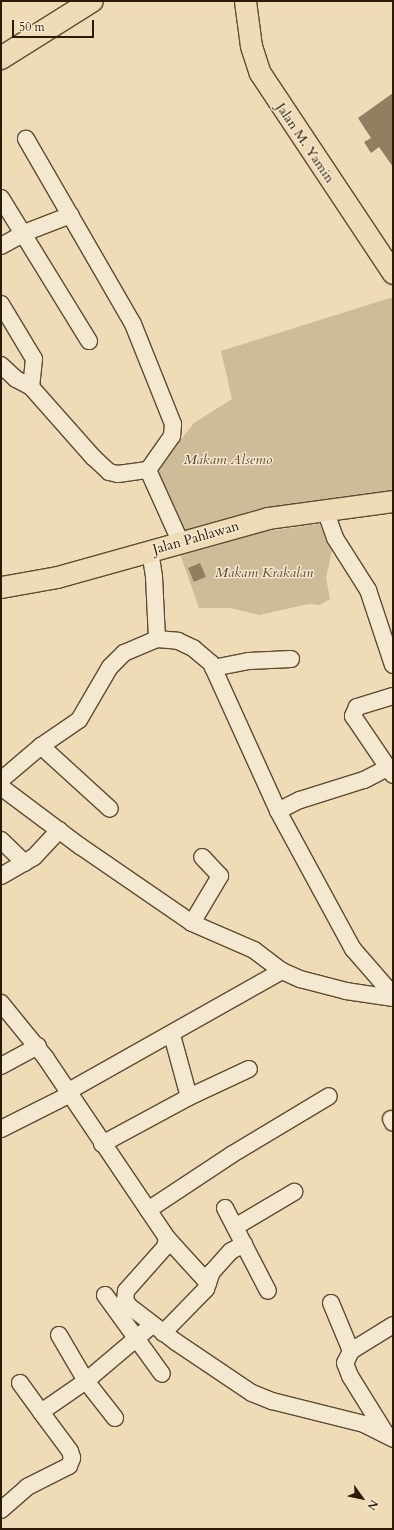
<!DOCTYPE html>
<html>
<head>
<meta charset="utf-8">
<style>
	body { margin:0 }
	#map { position:relative; width:394px; height:1530px; overflow:hidden; background:#efdbb6; font-family:Cardo,serif }
	div>[style] { position:absolute }
	.green>* { inset:0; background:#cebb98 }
	.building>* { inset:0; background:#917f62; transform-origin:0 0 }
	.roads { filter:drop-shadow(1px 0 #5d4c33) drop-shadow(-1px 0 #5d4c33) drop-shadow(0 1px #5d4c33) drop-shadow(0 -1px #5d4c33) }
	.minor>* { height:16px; margin:-8px; padding:0 8px; transform-origin:8px; border-radius:8px; background:#f5e8d0 }
	.major>* { height:21px; margin:-10.5px; padding:0 10.5px; transform-origin:10.5px; border-radius:10.5px; background:#efdbb6 }
	.highway>* { height:22px; margin:-11px; padding:0 11px; transform-origin:11px; border-radius:11px; background:#efdbb6 }
	span { translate:-50% -50%; white-space:nowrap; text-align:center; line-height:1.15; -webkit-text-stroke:3px #f5e8d0; paint-order:stroke }
	.street-label { font-size:14px; color:#2c1c07 }
	.park-label { font-size:14px; color:#5d4c32; font-style:italic }
	.frame { position:absolute; inset:0; border:2px solid #2c1c07; pointer-events:none }
	.north { position:absolute; left:342px; top:1478px; width:40px; height:40px; -webkit-text-stroke:3px #f5e8d0; paint-order:stroke; rotate:123deg; font-size:11px; font-weight:700; line-height:16px; text-align:center; color:#2c1c07 }
	.north::after { content:''; display:block; margin:auto; width:14px; height:18px; background:#2c1c07; clip-path:polygon(50% 0,100% 100%,50% 72%,0 100%) }
	.scale { position:absolute; left:12px; top:20px; width:82px; height:18px; box-sizing:border-box; border:2px solid #2c1c07; border-top:0; padding-left:5px; font-size:12px; line-height:14px; white-space:nowrap; color:#2c1c07; -webkit-text-stroke:3px #f5e8d0; paint-order:stroke }
</style>
</head>
<body>
<div id="map">
	<div class="green">
		<div style="clip-path:polygon(393px 297px,393px 491px,312px 501px,231px 518px,183px 533px,154px 473px,194px 423px,232px 399px,221px 351px)"></div>
		<div style="clip-path:polygon(319px 524px,333px 546px,326px 578px,330px 599px,320px 605px,309px 604px,259px 615px,230px 608px,199px 608px,179px 551px,240px 535px)"></div>
	</div>
	<div class="building">
		<div style="clip-path:polygon(393px 93px,393px 167px,379px 147px,371px 153px,364px 142px,371px 138px,358px 118px)"></div>
		<div style="left:200px;top:563px;width:15px;height:13px;rotate:67deg"></div>
	</div>
	<div class="roads">
		<div class="minor">
			<div style="left:1px;top:198px;width:168px;rotate:58.4deg"></div>
			<div style="left:1px;top:246px;width:26px;rotate:-29deg"></div>
			<div style="left:24px;top:233px;width:50px;rotate:-21deg"></div>
			<div style="left:1px;top:304px;width:64px;rotate:59deg"></div>
			<div style="left:34px;top:359px;width:28px;rotate:96deg"></div>
			<div style="left:31px;top:387px;width:94px;rotate:48.5deg"></div>
			<div style="left:93px;top:457px;width:22px;rotate:43deg"></div>
			<div style="left:109px;top:472px;width:9px;rotate:13deg"></div>
			<div style="left:118px;top:474px;width:30px;rotate:-8deg"></div>
			<div style="left:148px;top:470px;width:42px;rotate:-54.8deg"></div>
			<div style="left:172px;top:436px;width:12px;rotate:-85deg"></div>
			<div style="left:173px;top:424px;width:108px;rotate:-111.8deg"></div>
			<div style="left:133px;top:324px;width:214px;rotate:-120deg"></div>
			<div style="left:1px;top:365px;width:21px;rotate:43deg"></div>
			<div style="left:16px;top:379px;width:17px;rotate:28deg"></div>
			<div style="left:148px;top:470px;width:78px;rotate:65.7deg"></div>
			<div style="left:325px;top:510px;width:30px;rotate:70deg"></div>
			<div style="left:335px;top:538px;width:62px;rotate:57.6deg"></div>
			<div style="left:368px;top:590px;width:79px;rotate:71.6deg"></div>
			<div style="left:150px;top:551px;width:26px;rotate:81deg"></div>
			<div style="left:154px;top:577px;width:62px;rotate:87.2deg"></div>
			<div style="left:213px;top:668px;width:37px;rotate:-11deg"></div>
			<div style="left:249px;top:661px;width:42px;rotate:-2.7deg"></div>
			<div style="left:393px;top:696px;width:38px;rotate:163deg"></div>
			<div style="left:357px;top:707px;width:10px;rotate:114deg"></div>
			<div style="left:353px;top:716px;width:71px;rotate:55.9deg"></div>
			<div style="left:41px;top:746px;width:93px;rotate:42.4deg"></div>
			<div style="left:1px;top:780px;width:52px;rotate:-40.4deg"></div>
			<div style="left:41px;top:746px;width:46px;rotate:-34.4deg"></div>
			<div style="left:79px;top:720px;width:61px;rotate:-59.7deg"></div>
			<div style="left:110px;top:667px;width:20px;rotate:-45deg"></div>
			<div style="left:124px;top:653px;width:36px;rotate:-23deg"></div>
			<div style="left:157px;top:639px;width:21px;rotate:5deg"></div>
			<div style="left:178px;top:641px;width:17px;rotate:25deg"></div>
			<div style="left:193px;top:648px;width:23px;rotate:40deg"></div>
			<div style="left:211px;top:663px;width:162px;rotate:65.6deg"></div>
			<div style="left:278px;top:811px;width:157px;rotate:61.5deg"></div>
			<div style="left:353px;top:949px;width:61px;rotate:49deg"></div>
			<div style="left:1px;top:787px;width:99px;rotate:36.8deg"></div>
			<div style="left:80px;top:846px;width:136px;rotate:34.5deg"></div>
			<div style="left:192px;top:923px;width:68px;rotate:23.5deg"></div>
			<div style="left:254px;top:950px;width:35px;rotate:37deg"></div>
			<div style="left:282px;top:971px;width:20px;rotate:24deg"></div>
			<div style="left:300px;top:979px;width:48px;rotate:14.6deg"></div>
			<div style="left:346px;top:991px;width:48px;rotate:8.5deg"></div>
			<div style="left:278px;top:811px;width:25px;rotate:-27deg"></div>
			<div style="left:300px;top:800px;width:67px;rotate:-17.4deg"></div>
			<div style="left:364px;top:780px;width:27px;rotate:-27deg"></div>
			<div style="left:1px;top:840px;width:33px;rotate:44deg"></div>
			<div style="left:1px;top:876px;width:38px;rotate:-30deg"></div>
			<div style="left:34px;top:857px;width:37px;rotate:-47deg"></div>
			<div style="left:192px;top:923px;width:55px;rotate:-59.2deg"></div>
			<div style="left:220px;top:876px;width:26px;rotate:-133deg"></div>
			<div style="left:1px;top:1003px;width:70px;rotate:50.8deg"></div>
			<div style="left:45px;top:1057px;width:218px;rotate:56deg"></div>
			<div style="left:167px;top:1238px;width:9px;rotate:103deg"></div>
			<div style="left:165px;top:1247px;width:59px;rotate:131.6deg"></div>
			<div style="left:126px;top:1291px;width:9px;rotate:96deg"></div>
			<div style="left:125px;top:1300px;width:7px;rotate:56deg"></div>
			<div style="left:129px;top:1306px;width:59px;rotate:37.5deg"></div>
			<div style="left:176px;top:1342px;width:92px;rotate:33.9deg"></div>
			<div style="left:252px;top:1393px;width:22px;rotate:22deg"></div>
			<div style="left:272px;top:1401px;width:95px;rotate:14deg"></div>
			<div style="left:364px;top:1424px;width:33px;rotate:27deg"></div>
			<div style="left:172px;top:1035px;width:64px;rotate:74.7deg"></div>
			<div style="left:1px;top:1066px;width:42px;rotate:-28.4deg"></div>
			<div style="left:67px;top:1092px;width:247px;rotate:-29.4deg"></div>
			<div style="left:391px;top:1119px;width:4px;rotate:63deg"></div>
			<div style="left:1px;top:1129px;width:76px;rotate:-26.6deg"></div>
			<div style="left:102px;top:1144px;width:99px;rotate:-28.4deg"></div>
			<div style="left:189px;top:1097px;width:66px;rotate:-25deg"></div>
			<div style="left:225px;top:1208px;width:93px;rotate:62.6deg"></div>
			<div style="left:148px;top:1210px;width:100px;rotate:-33.5deg"></div>
			<div style="left:231px;top:1155px;width:114px;rotate:-31deg"></div>
			<div style="left:235px;top:1227px;width:69px;rotate:-30.7deg"></div>
			<div style="left:167px;top:1238px;width:61px;rotate:47.7deg"></div>
			<div style="left:105px;top:1295px;width:97px;rotate:54.2deg"></div>
			<div style="left:331px;top:1303px;width:52px;rotate:67.4deg"></div>
			<div style="left:163px;top:1333px;width:62px;rotate:-45.7deg"></div>
			<div style="left:206px;top:1289px;width:18px;rotate:-71deg"></div>
			<div style="left:212px;top:1272px;width:28px;rotate:-48deg"></div>
			<div style="left:231px;top:1251px;width:15px;rotate:-28deg"></div>
			<div style="left:59px;top:1335px;width:53px;rotate:59.6deg"></div>
			<div style="left:86px;top:1381px;width:47px;rotate:51.9deg"></div>
			<div style="left:20px;top:1383px;width:36px;rotate:54deg"></div>
			<div style="left:386px;top:1434px;width:68px;rotate:-121.8deg"></div>
			<div style="left:350px;top:1376px;width:14px;rotate:-111deg"></div>
			<div style="left:345px;top:1363px;width:13px;rotate:-63deg"></div>
			<div style="left:351px;top:1351px;width:49px;rotate:-31.8deg"></div>
			<div style="left:1px;top:1510px;width:35px;rotate:-41deg"></div>
			<div style="left:27px;top:1487px;width:47px;rotate:-26.6deg"></div>
			<div style="left:69px;top:1466px;width:9px;rotate:-69deg"></div>
			<div style="left:72px;top:1458px;width:7px;rotate:-106deg"></div>
			<div style="left:70px;top:1451px;width:49px;rotate:-126.6deg"></div>
			<div style="left:41px;top:1412px;width:55px;rotate:-34.6deg"></div>
			<div style="left:86px;top:1381px;width:87px;rotate:-40.3deg"></div>
		</div>
		<div class="major">
			<div style="left:245px;top:1px;width:45px;rotate:82.4deg"></div>
			<div style="left:251px;top:46px;width:28px;rotate:72deg"></div>
			<div style="left:260px;top:73px;width:240px;rotate:56.4deg"></div>
			<div style="left:1px;top:587px;width:57px;rotate:-10.1deg"></div>
			<div style="left:57px;top:577px;width:219px;rotate:-15.6deg"></div>
			<div style="left:268px;top:518px;width:126px;rotate:-7.7deg"></div>
		</div>
		<div class="highway">
			<div style="left:1px;top:58px;width:107px;rotate:-32.1deg"></div>
		</div>
	</div>
	<div class="street-label">
		<span style="left:305px;top:143px;rotate:56deg">Jalan M. Yamin</span>
		<span style="left:196px;top:538px;rotate:-16deg">Jalan Pahlawan</span>
	</div>
	<div class="park-label">
		<span style="left:228px;top:460px">Makam Alsemo</span>
		<span style="left:264px;top:573px">Makam Krakalan</span>
	</div>
	<div class="frame"></div>
	<div class="north">N</div>
	<div class="scale">50 m</div>
</div>
</body>
</html>
